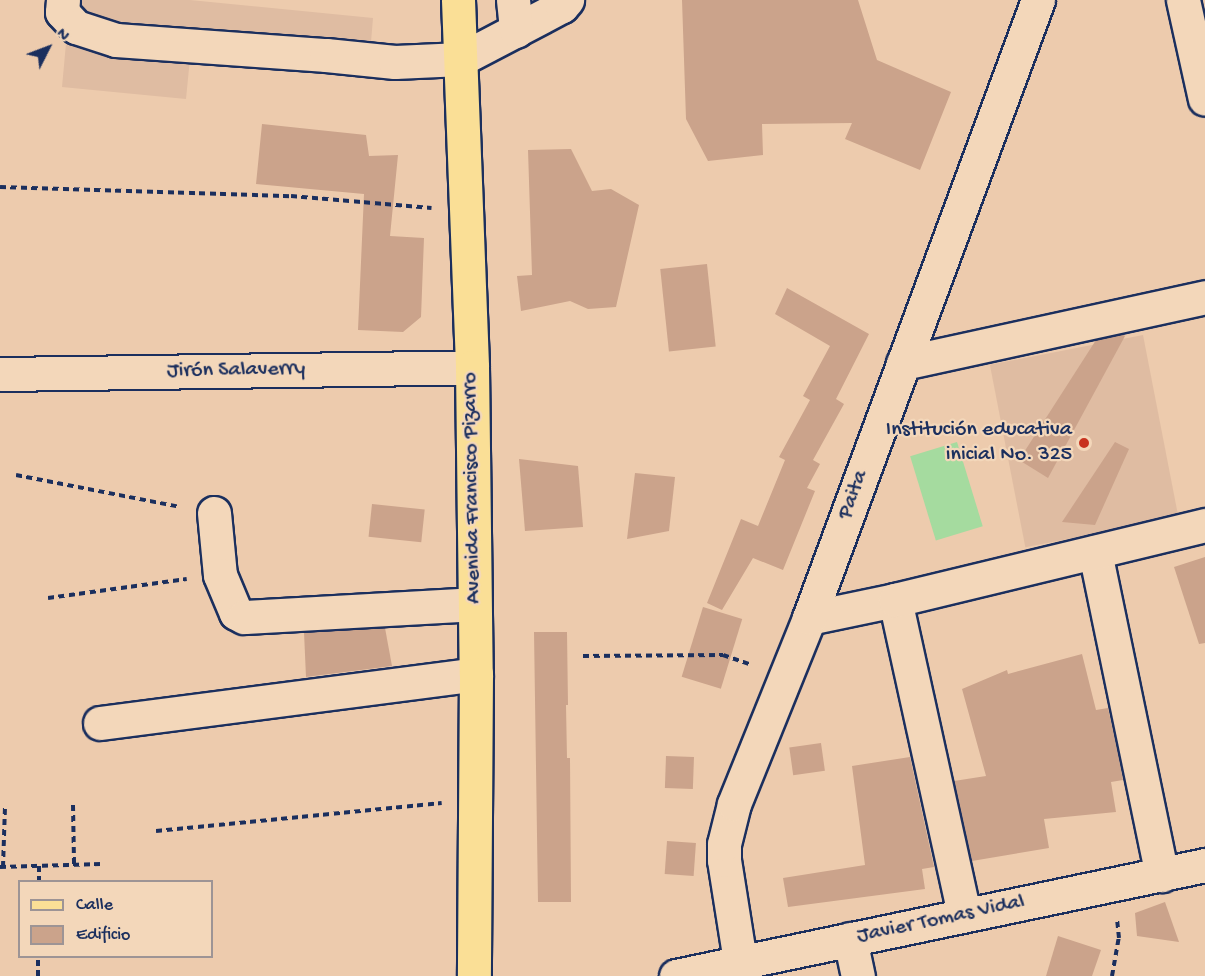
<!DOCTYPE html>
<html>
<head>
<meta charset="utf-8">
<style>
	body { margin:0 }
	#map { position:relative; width:1205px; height:976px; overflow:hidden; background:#edcbad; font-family:"Gochi Hand",sans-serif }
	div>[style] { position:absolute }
	.built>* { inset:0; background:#dfbca2; transform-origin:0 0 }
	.green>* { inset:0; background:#a5db9f; transform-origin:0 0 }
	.building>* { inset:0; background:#cba38b; transform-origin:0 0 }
	.path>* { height:4px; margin-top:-2px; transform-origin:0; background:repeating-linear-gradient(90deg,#1b2f5e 0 6px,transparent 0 10.5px) }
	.roads { filter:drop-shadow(2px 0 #1b2f5e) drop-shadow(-2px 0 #1b2f5e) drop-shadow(0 2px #1b2f5e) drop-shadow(0 -2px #1b2f5e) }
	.minor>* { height:33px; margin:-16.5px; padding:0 16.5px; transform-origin:16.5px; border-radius:16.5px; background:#f3d7ba }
	.major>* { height:33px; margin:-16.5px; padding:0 16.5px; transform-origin:16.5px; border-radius:16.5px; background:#fadf96 }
	.dots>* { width:16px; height:16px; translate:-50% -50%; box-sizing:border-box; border:3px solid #f3d7ba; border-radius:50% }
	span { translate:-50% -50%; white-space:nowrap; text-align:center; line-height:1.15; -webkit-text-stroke:4.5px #f3d7ba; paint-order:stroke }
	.street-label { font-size:22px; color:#1b2f5e }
	.poi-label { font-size:22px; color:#1b2f5e }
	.right { translate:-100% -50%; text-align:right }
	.legend { position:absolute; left:18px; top:880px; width:195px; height:78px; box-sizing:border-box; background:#f3d7ba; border:2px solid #9d9495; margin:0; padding:8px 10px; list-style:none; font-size:18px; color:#1b2f5e }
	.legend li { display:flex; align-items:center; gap:12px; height:30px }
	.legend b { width:30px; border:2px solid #9d9495 }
	.north { position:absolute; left:18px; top:18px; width:60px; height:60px; -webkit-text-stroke:4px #f3d7ba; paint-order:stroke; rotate:48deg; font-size:16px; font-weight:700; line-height:24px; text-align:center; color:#1b2f5e }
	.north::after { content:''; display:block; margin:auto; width:21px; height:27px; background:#1b2f5e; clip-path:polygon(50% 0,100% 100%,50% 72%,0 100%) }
</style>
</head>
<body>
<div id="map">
	<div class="built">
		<div style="clip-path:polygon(70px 0,190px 0,373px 18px,369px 66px,191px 48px,186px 99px,62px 87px)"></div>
		<div style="left:1143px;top:335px;width:186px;height:156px;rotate:79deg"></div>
	</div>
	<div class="green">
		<div style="left:957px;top:442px;width:88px;height:49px;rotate:73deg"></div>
	</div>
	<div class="building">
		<div style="clip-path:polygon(682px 0,858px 0,877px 60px,951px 92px,920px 170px,845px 139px,852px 123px,762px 124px,763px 155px,708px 161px,686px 119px)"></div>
		<div style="clip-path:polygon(262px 124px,366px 135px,369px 156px,398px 155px,390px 236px,424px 238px,421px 317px,403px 332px,358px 330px,364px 194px,256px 184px)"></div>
		<div style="clip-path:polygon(571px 149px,592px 191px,611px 189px,639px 205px,616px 307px,588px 309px,570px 301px,521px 311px,517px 276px,532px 275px,528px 150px)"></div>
		<div style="left:707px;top:264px;width:83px;height:47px;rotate:84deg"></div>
		<div style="clip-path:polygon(787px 288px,869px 334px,836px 399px,844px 404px,813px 460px,820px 464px,807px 488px,815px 491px,783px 570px,753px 558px,722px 610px,707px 603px,741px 519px,758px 526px,785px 460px,779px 457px,810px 400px,803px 396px,830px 346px,775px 314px)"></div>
		<div style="clip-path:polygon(1122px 334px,1125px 336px,1048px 478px,1019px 460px,1096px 340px)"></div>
		<div style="clip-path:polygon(1115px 442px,1129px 449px,1095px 525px,1062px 522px)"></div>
		<div style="clip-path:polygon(519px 459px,578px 466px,583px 527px,525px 531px)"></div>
		<div style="clip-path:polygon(635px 473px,675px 477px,669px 531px,627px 539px)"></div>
		<div style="left:372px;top:504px;width:53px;height:33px;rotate:6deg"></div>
		<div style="clip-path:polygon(1205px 557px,1205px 643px,1199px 644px,1174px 567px)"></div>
		<div style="left:703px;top:607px;width:41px;height:73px;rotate:17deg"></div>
		<div style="clip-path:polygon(385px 628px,392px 666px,306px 677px,304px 632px)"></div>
		<div style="clip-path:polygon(534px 632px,567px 632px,568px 705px,566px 705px,567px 758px,570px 758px,571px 902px,538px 902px)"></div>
		<div style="clip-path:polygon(1082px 654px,1096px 710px,1108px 708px,1117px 749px,1123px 780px,1111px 782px,1116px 812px,1044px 819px,1049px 848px,972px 861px,954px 781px,986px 776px,962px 689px,1007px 670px,1008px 674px)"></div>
		<div style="left:821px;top:743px;width:28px;height:32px;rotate:82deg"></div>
		<div style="left:666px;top:756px;width:28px;height:32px;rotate:2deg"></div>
		<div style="clip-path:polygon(910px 757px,934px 867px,922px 869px,925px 889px,788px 907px,783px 878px,865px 865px,852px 766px)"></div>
		<div style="left:667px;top:841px;width:29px;height:33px;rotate:4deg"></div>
		<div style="clip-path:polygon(1165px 902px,1179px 942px,1137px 936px,1135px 913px)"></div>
		<div style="clip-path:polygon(1058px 936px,1101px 950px,1092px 976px,1046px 976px)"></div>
	</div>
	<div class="path">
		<div style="left:0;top:187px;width:291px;rotate:1.8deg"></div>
		<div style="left:291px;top:196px;width:141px;rotate:4.9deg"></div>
		<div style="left:16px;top:475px;width:167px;rotate:11deg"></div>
		<div style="left:48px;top:598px;width:140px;rotate:-7.8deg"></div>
		<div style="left:583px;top:656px;width:140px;rotate:-0.4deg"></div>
		<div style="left:723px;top:655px;width:31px;rotate:19deg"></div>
		<div style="left:73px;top:805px;width:60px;rotate:89deg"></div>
		<div style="left:156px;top:831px;width:287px;rotate:-5.6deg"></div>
		<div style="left:0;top:867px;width:101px;rotate:-1.7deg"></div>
		<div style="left:3px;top:867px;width:60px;rotate:-88.1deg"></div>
		<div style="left:39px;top:882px;width:16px;rotate:-90deg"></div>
		<div style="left:38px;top:976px;width:20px;rotate:-90deg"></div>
		<div style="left:1112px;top:976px;width:39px;rotate:-80deg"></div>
		<div style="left:1119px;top:938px;width:20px;rotate:-96deg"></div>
	</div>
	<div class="roads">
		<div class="minor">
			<div style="left:63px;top:0;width:12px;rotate:95deg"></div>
			<div style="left:62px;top:12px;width:21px;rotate:47deg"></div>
			<div style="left:76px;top:27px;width:42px;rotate:18deg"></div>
			<div style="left:116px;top:40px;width:211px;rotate:4.1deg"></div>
			<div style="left:326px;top:55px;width:69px;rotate:5.8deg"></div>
			<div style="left:395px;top:62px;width:66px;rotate:-2.6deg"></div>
			<div style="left:461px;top:59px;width:114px;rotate:-27.7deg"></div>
			<div style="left:562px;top:6px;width:8px;rotate:-50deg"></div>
			<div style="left:513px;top:0;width:31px;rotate:84deg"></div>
			<div style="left:1183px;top:0;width:101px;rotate:77.5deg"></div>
			<div style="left:903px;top:363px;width:309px;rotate:-12.3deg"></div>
			<div style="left:0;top:374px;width:472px;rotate:-0.8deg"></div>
			<div style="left:214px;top:513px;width:62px;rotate:84.5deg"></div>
			<div style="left:220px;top:575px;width:41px;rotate:67.2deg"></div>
			<div style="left:236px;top:613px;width:9px;rotate:27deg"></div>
			<div style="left:244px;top:617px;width:230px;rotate:-3.2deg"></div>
			<div style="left:1095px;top:552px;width:330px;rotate:78.3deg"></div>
			<div style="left:895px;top:600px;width:321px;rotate:77.6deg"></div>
			<div style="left:809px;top:618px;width:88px;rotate:-11.8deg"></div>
			<div style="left:895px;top:600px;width:319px;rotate:-13.6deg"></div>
			<div style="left:100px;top:723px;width:379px;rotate:-7.4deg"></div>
			<div style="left:850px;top:939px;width:38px;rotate:78deg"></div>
			<div style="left:740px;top:961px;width:102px;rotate:-99deg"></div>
			<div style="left:724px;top:860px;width:16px;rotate:-90deg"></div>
			<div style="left:724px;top:844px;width:41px;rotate:-76deg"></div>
			<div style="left:734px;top:804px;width:201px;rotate:-68deg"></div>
			<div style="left:809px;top:618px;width:659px;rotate:-69.67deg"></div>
			<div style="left:676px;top:976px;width:541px;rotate:-11.85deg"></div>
		</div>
		<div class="major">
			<div style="left:458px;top:0;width:367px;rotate:87.8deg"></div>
			<div style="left:472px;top:367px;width:307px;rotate:89.3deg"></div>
			<div style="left:476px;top:674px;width:302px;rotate:90.4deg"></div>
		</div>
	</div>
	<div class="dots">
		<div style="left:1084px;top:443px;background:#c8321e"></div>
	</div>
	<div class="street-label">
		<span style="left:236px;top:371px;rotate:-1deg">Jirón Salaverry</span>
		<span style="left:473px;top:488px;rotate:-91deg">Avenida Francisco Pizarro</span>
		<span style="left:854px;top:495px;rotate:-70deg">Paita</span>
		<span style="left:941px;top:920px;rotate:-12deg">Javier Tomas Vidal</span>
	</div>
	<div class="poi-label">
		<span class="right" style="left:1072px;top:443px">Institución educativa<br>inicial No. 325</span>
	</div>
	<ul class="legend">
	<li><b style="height:8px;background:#fadf96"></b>Calle</li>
	<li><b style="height:16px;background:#cba38b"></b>Edificio</li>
	</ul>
	<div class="north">N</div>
</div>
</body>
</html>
